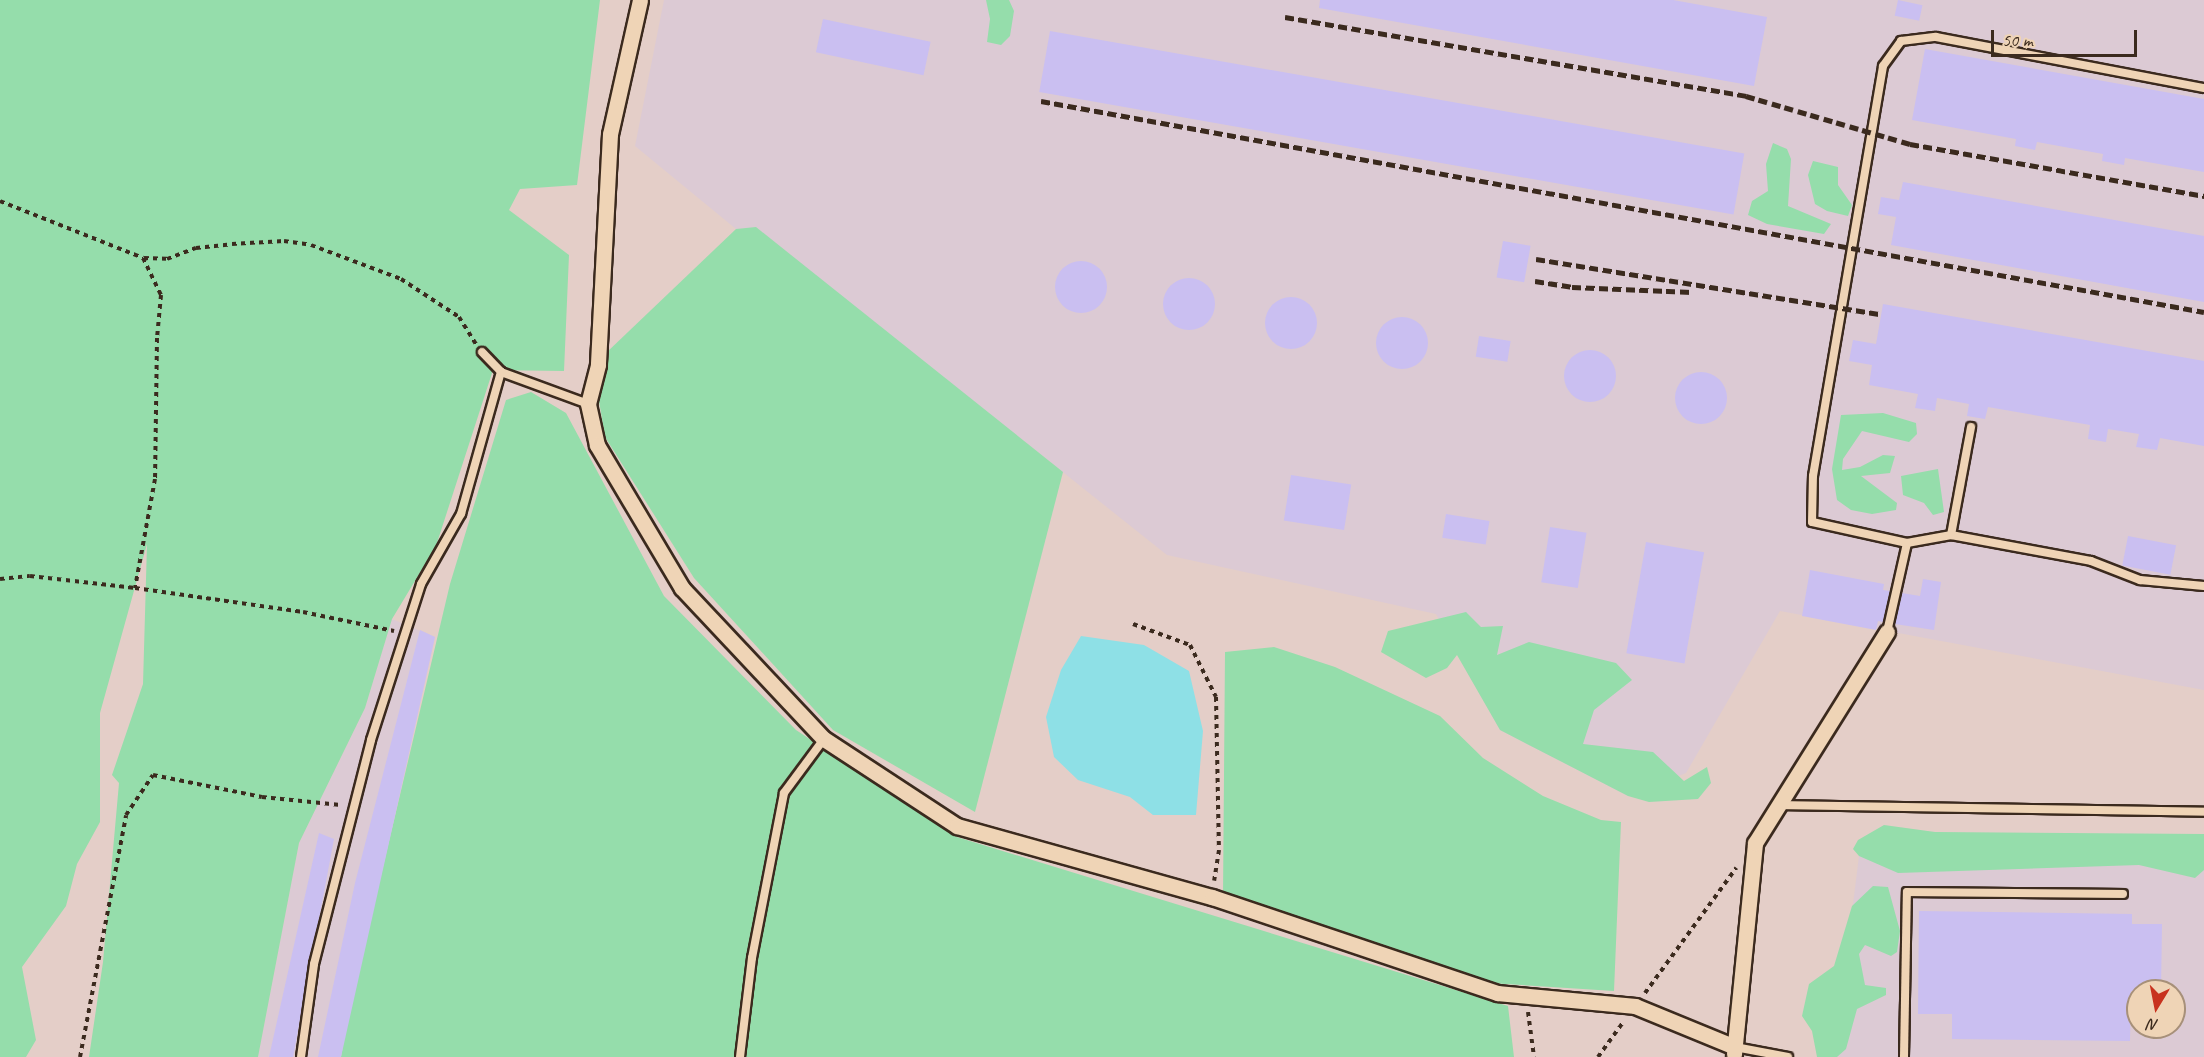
<!DOCTYPE html>
<html>
<head>
<meta charset="utf-8">
<style>
	body { margin:0 }
	#map { position:relative; width:2204px; height:1057px; overflow:hidden; background:#e4cec8; font-family:Caveat,sans-serif }
	div>[style] { position:absolute }
	.built>* { inset:0; background:#dccad4 }
	.green>* { inset:0; background:#95ddab }
	.water>* { inset:0; background:#8ee0e6 }
	.building>* { inset:0; background:#cabff1; transform-origin:0 0 }
	.round { border-radius:50% }
	.path>* { height:4px; margin-top:-2px; transform-origin:0; background:repeating-linear-gradient(90deg,#3b2a1e 0 4.5px,transparent 0 9px) }
	.roads { filter:drop-shadow(2px 0 #3b2a1e) drop-shadow(-2px 0 #3b2a1e) drop-shadow(0 2px #3b2a1e) drop-shadow(0 -2px #3b2a1e) }
	.lane>* { height:8px; margin:-4px; padding:0 4px; transform-origin:4px; border-radius:4px; background:#efd4b6 }
	.street>* { height:15px; margin:-7.5px; padding:0 7.5px; transform-origin:7.5px; border-radius:7.5px; background:#efd4b6 }
	.rail>* { height:4.5px; margin-top:-2.25px; transform-origin:0; background:repeating-linear-gradient(90deg,#3b2a1e 0 9px,transparent 0 13.5px) }
	span { translate:-50% -50%; white-space:nowrap; text-align:center; line-height:1.15; -webkit-text-stroke:4.5px #efd4b6; paint-order:stroke }
	.north { position:absolute; left:2126px; top:979px; width:60px; height:60px; box-sizing:border-box; background:#efd4b6; border:2px solid #a79079; border-radius:50%; rotate:190deg; font-size:16px; font-weight:700; line-height:24px; text-align:center; color:#3b2a1e }
	.north::after { content:''; display:block; margin:auto; width:21px; height:27px; background:#c8321e; clip-path:polygon(50% 0,100% 100%,50% 72%,0 100%) }
	.scale { position:absolute; left:1991px; top:30px; width:146px; height:27px; box-sizing:border-box; border:3px solid #3b2a1e; border-top:0; padding-left:8px; font-size:18px; line-height:21px; white-space:nowrap; color:#3b2a1e; -webkit-text-stroke:4px #efd4b6; paint-order:stroke }
</style>
</head>
<body>
<div id="map">
	<div class="built">
		<div style="clip-path:polygon(664px 0,2204px 0,2204px 690px,1780px 611px,1686px 773px,1628px 796px,1500px 730px,1436px 614px,1167px 555px,756px 228px,736px 229px,635px 146px)"></div>
		<div style="clip-path:polygon(392px 619px,435px 637px,341px 1057px,258px 1057px,299px 843px,365px 708px)"></div>
		<div style="clip-path:polygon(evenodd,1859px 856px,2204px 867px,2204px 1057px,1834px 1057px,1859px 856px,2138px 991px,2174px 991px,2174px 1027px,2138px 1027px,2138px 991px)"></div>
	</div>
	<div class="green">
		<div style="clip-path:polygon(0 0,600px 0,577px 185px,520px 189px,509px 210px,569px 255px,564px 371px,493px 370px,436px 546px,392px 619px,365px 708px,299px 843px,258px 1057px,89px 1057px,103px 962px,119px 783px,112px 775px,143px 684px,147px 544px,100px 713px,100px 822px,77px 864px,66px 906px,22px 967px,36px 1040px,26px 1057px,0 1057px)"></div>
		<div style="clip-path:polygon(986px 0,1009px 0,1014px 11px,1010px 36px,1001px 45px,987px 42px,990px 19px)"></div>
		<div style="clip-path:polygon(1773px 143px,1787px 149px,1791px 159px,1788px 206px,1831px 224px,1824px 234px,1767px 224px,1748px 215px,1752px 201px,1768px 191px,1766px 164px)"></div>
		<div style="clip-path:polygon(1813px 161px,1838px 167px,1838px 185px,1852px 205px,1848px 216px,1827px 211px,1815px 204px,1808px 175px)"></div>
		<div style="clip-path:polygon(756px 227px,1063px 472px,975px 812px,833px 730px,694px 578px,605px 437px,599px 401px,606px 353px,736px 229px)"></div>
		<div style="clip-path:polygon(531px 392px,566px 413px,664px 596px,796px 730px,957px 837px,1508px 1006px,1514px 1057px,341px 1057px,350px 1006px,450px 584px,506px 400px)"></div>
		<div style="clip-path:polygon(1883px 413px,1916px 423px,1917px 434px,1909px 442px,1862px 431px,1843px 459px,1842px 470px,1860px 467px,1883px 455px,1895px 456px,1890px 473px,1861px 476px,1897px 503px,1896px 510px,1872px 514px,1851px 510px,1837px 500px,1832px 469px,1841px 415px)"></div>
		<div style="clip-path:polygon(1938px 469px,1944px 512px,1933px 515px,1924px 503px,1903px 495px,1901px 476px)"></div>
		<div style="clip-path:polygon(1466px 612px,1481px 627px,1503px 626px,1497px 655px,1529px 642px,1616px 663px,1632px 680px,1594px 710px,1583px 744px,1653px 752px,1684px 781px,1707px 767px,1711px 783px,1698px 799px,1649px 802px,1628px 796px,1500px 730px,1457px 655px,1447px 668px,1426px 678px,1381px 652px,1388px 631px)"></div>
		<div style="clip-path:polygon(1274px 647px,1335px 667px,1440px 716px,1483px 758px,1543px 796px,1601px 820px,1621px 822px,1614px 991px,1489px 983px,1223px 897px,1225px 652px)"></div>
		<div style="clip-path:polygon(1884px 825px,1935px 832px,2204px 834px,2204px 870px,2195px 878px,2139px 865px,1898px 873px,1859px 856px,1853px 849px,1858px 840px)"></div>
		<div style="clip-path:polygon(1873px 886px,1888px 887px,1900px 931px,1897px 952px,1891px 956px,1865px 945px,1859px 954px,1865px 985px,1886px 988px,1886px 995px,1857px 1009px,1846px 1049px,1837px 1057px,1817px 1057px,1812px 1031px,1802px 1016px,1809px 984px,1834px 966px,1852px 906px)"></div>
	</div>
	<div class="water">
		<div style="clip-path:polygon(1081px 636px,1144px 645px,1189px 671px,1203px 731px,1196px 815px,1153px 815px,1130px 797px,1078px 780px,1054px 757px,1046px 717px,1061px 670px)"></div>
	</div>
	<div class="building">
		<div style="clip-path:polygon(1320px 0,1673px 0,1767px 17px,1754px 86px,1319px 8px)"></div>
		<div style="left:1898px;top:0;width:25px;height:16px;rotate:12deg"></div>
		<div style="left:823px;top:19px;width:110px;height:34px;rotate:12deg"></div>
		<div style="left:1050px;top:31px;width:705px;height:62px;rotate:10deg"></div>
		<div style="clip-path:polygon(1925px 49px,2204px 99px,2204px 172px,2125px 158px,2124px 165px,2102px 161px,2103px 154px,2037px 142px,2035px 150px,2015px 146px,2016px 139px,1912px 120px)"></div>
		<div style="clip-path:polygon(1903px 182px,2204px 236px,2204px 302px,1891px 245px,1896px 217px,1878px 214px,1881px 197px,1899px 200px)"></div>
		<div style="left:1503px;top:241px;width:28px;height:37px;rotate:10deg"></div>
		<div class="round" style="left:1055px;top:261px;width:52px;height:52px"></div>
		<div class="round" style="left:1163px;top:278px;width:52px;height:52px"></div>
		<div class="round" style="left:1265px;top:297px;width:52px;height:52px"></div>
		<div style="clip-path:polygon(1883px 304px,2204px 361px,2204px 446px,2160px 438px,2157px 450px,2136px 447px,2139px 434px,2108px 429px,2106px 442px,2088px 439px,2090px 425px,1988px 407px,1985px 419px,1967px 416px,1969px 404px,1937px 398px,1935px 411px,1915px 408px,1918px 394px,1869px 385px,1872px 365px,1849px 361px,1853px 340px,1876px 344px)"></div>
		<div class="round" style="left:1376px;top:317px;width:52px;height:52px"></div>
		<div style="left:1479px;top:336px;width:32px;height:21px;rotate:9deg"></div>
		<div class="round" style="left:1564px;top:350px;width:52px;height:52px"></div>
		<div class="round" style="left:1675px;top:372px;width:52px;height:52px"></div>
		<div style="left:1291px;top:475px;width:61px;height:46px;rotate:9deg"></div>
		<div style="left:1446px;top:514px;width:44px;height:24px;rotate:9deg"></div>
		<div style="left:1550px;top:527px;width:37px;height:56px;rotate:9deg"></div>
		<div style="left:2128px;top:536px;width:49px;height:30px;rotate:11deg"></div>
		<div style="left:1646px;top:542px;width:59px;height:113px;rotate:10deg"></div>
		<div style="clip-path:polygon(1810px 570px,1884px 584px,1883px 590px,1890px 591px,1883px 622px,1878px 621px,1876px 630px,1802px 616px)"></div>
		<div style="clip-path:polygon(1923px 579px,1941px 582px,1934px 630px,1895px 624px,1902px 593px,1920px 596px)"></div>
		<div style="clip-path:polygon(420px 630px,435px 637px,341px 1057px,318px 1057px,355px 883px)"></div>
		<div style="clip-path:polygon(319px 833px,334px 839px,293px 1057px,269px 1057px)"></div>
		<div style="clip-path:polygon(1919px 911px,2132px 914px,2132px 924px,2162px 924px,2161px 991px,2131px 991px,2130px 1041px,1952px 1039px,1952px 1014px,1918px 1014px)"></div>
	</div>
	<div class="path">
		<div style="left:0;top:201px;width:154px;rotate:21.7deg"></div>
		<div style="left:143px;top:258px;width:41px;rotate:64.1deg"></div>
		<div style="left:161px;top:295px;width:43px;rotate:95.3deg"></div>
		<div style="left:157px;top:338px;width:141px;rotate:90.8deg"></div>
		<div style="left:155px;top:479px;width:111px;rotate:100.4deg"></div>
		<div style="left:135px;top:588px;width:170px;rotate:8.1deg"></div>
		<div style="left:303px;top:612px;width:93px;rotate:11.8deg"></div>
		<div style="left:144px;top:258px;width:23px;rotate:2deg"></div>
		<div style="left:167px;top:259px;width:31px;rotate:-21deg"></div>
		<div style="left:196px;top:248px;width:36px;rotate:-6deg"></div>
		<div style="left:232px;top:244px;width:52px;rotate:-3.3deg"></div>
		<div style="left:284px;top:241px;width:27px;rotate:8deg"></div>
		<div style="left:311px;top:245px;width:96px;rotate:20.7deg"></div>
		<div style="left:401px;top:279px;width:69px;rotate:33.2deg"></div>
		<div style="left:459px;top:317px;width:32px;rotate:58deg"></div>
		<div style="left:0;top:579px;width:30px;rotate:-6deg"></div>
		<div style="left:30px;top:576px;width:106px;rotate:6.5deg"></div>
		<div style="left:1133px;top:624px;width:61px;rotate:20.2deg"></div>
		<div style="left:1190px;top:645px;width:58px;rotate:63.4deg"></div>
		<div style="left:1216px;top:697px;width:153px;rotate:88.9deg"></div>
		<div style="left:1219px;top:850px;width:31px;rotate:99deg"></div>
		<div style="left:1645px;top:993px;width:155px;rotate:-53.9deg"></div>
		<div style="left:1528px;top:1012px;width:45px;rotate:82.4deg"></div>
		<div style="left:80px;top:1057px;width:246px;rotate:-79.2deg"></div>
		<div style="left:126px;top:815px;width:48px;rotate:-56deg"></div>
		<div style="left:153px;top:775px;width:111px;rotate:11.4deg"></div>
		<div style="left:262px;top:797px;width:79px;rotate:5.8deg"></div>
		<div style="left:1598px;top:1057px;width:44px;rotate:-54.2deg"></div>
	</div>
	<div class="roads">
		<div class="lane">
			<div style="left:482px;top:352px;width:28px;rotate:46deg"></div>
			<div style="left:1951px;top:535px;width:142px;rotate:10.5deg"></div>
			<div style="left:2091px;top:561px;width:53px;rotate:21.2deg"></div>
			<div style="left:2140px;top:580px;width:64px;rotate:5.4deg"></div>
			<div style="left:1907px;top:543px;width:45px;rotate:-10.3deg"></div>
			<div style="left:1951px;top:535px;width:110px;rotate:-79.5deg"></div>
			<div style="left:1887px;top:632px;width:91px;rotate:-77.3deg"></div>
			<div style="left:1907px;top:543px;width:97px;rotate:-167.5deg"></div>
			<div style="left:1812px;top:522px;width:46px;rotate:-88.8deg"></div>
			<div style="left:1813px;top:476px;width:416px;rotate:-80.3deg"></div>
			<div style="left:1883px;top:66px;width:31px;rotate:-54deg"></div>
			<div style="left:1901px;top:41px;width:35px;rotate:-7deg"></div>
			<div style="left:1936px;top:37px;width:273px;rotate:10.8deg"></div>
			<div style="left:1780px;top:805px;width:424px;rotate:0.9deg"></div>
			<div style="left:1735px;top:1047px;width:54px;rotate:10.7deg"></div>
			<div style="left:301px;top:1057px;width:94px;rotate:-82deg"></div>
			<div style="left:314px;top:964px;width:231px;rotate:-75.7deg"></div>
			<div style="left:371px;top:740px;width:164px;rotate:-72.2deg"></div>
			<div style="left:421px;top:584px;width:81px;rotate:-60.3deg"></div>
			<div style="left:461px;top:514px;width:148px;rotate:-74.3deg"></div>
			<div style="left:501px;top:372px;width:93px;rotate:20.2deg"></div>
			<div style="left:740px;top:1057px;width:100px;rotate:-83.1deg"></div>
			<div style="left:752px;top:958px;width:168px;rotate:-79deg"></div>
			<div style="left:784px;top:793px;width:67px;rotate:-53.5deg"></div>
			<div style="left:1904px;top:1057px;width:165px;rotate:-89deg"></div>
			<div style="left:1907px;top:892px;width:216px;rotate:0.5deg"></div>
		</div>
		<div class="street">
			<div style="left:640px;top:0;width:137px;rotate:102.6deg"></div>
			<div style="left:610px;top:134px;width:231px;rotate:93deg"></div>
			<div style="left:598px;top:365px;width:40px;rotate:104.4deg"></div>
			<div style="left:588px;top:404px;width:42px;rotate:77.6deg"></div>
			<div style="left:597px;top:445px;width:166px;rotate:59.3deg"></div>
			<div style="left:682px;top:588px;width:207px;rotate:46.8deg"></div>
			<div style="left:824px;top:739px;width:159px;rotate:33.2deg"></div>
			<div style="left:957px;top:826px;width:265px;rotate:15.6deg"></div>
			<div style="left:1212px;top:897px;width:301px;rotate:18.6deg"></div>
			<div style="left:1497px;top:993px;width:139px;rotate:5.4deg"></div>
			<div style="left:1635px;top:1006px;width:108px;rotate:22.3deg"></div>
			<div style="left:1734px;top:1054px;width:212px;rotate:-84.3deg"></div>
			<div style="left:1755px;top:843px;width:249px;rotate:-58deg"></div>
		</div>
	</div>
	<div class="rail">
		<div style="left:1285px;top:17px;width:468px;rotate:9.7deg"></div>
		<div style="left:1746px;top:96px;width:171px;rotate:16.3deg"></div>
		<div style="left:1910px;top:144px;width:299px;rotate:10deg"></div>
		<div style="left:1041px;top:101px;width:1182px;rotate:10.28deg"></div>
		<div style="left:1536px;top:259px;width:349px;rotate:9.1deg"></div>
		<div style="left:1535px;top:281px;width:37px;rotate:9deg"></div>
		<div style="left:1572px;top:287px;width:120px;rotate:2.4deg"></div>
	</div>
	<div class="north">N</div>
	<div class="scale">50 m</div>
</div>
</body>
</html>
